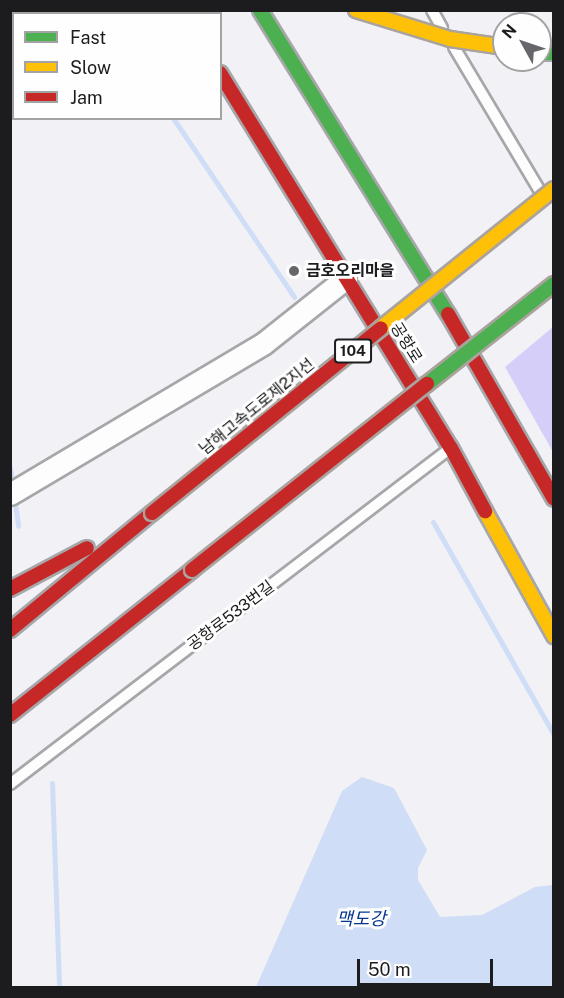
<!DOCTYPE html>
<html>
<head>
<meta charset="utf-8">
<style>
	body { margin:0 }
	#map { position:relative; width:564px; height:998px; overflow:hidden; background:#f1f1f6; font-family:"Public Sans","Noto Sans KR",sans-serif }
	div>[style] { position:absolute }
	.green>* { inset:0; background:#d5cef8 }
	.water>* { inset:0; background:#d0ddf6 }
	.stream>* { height:5px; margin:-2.5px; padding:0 2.5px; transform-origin:2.5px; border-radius:2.5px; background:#d0ddf6 }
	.roads { filter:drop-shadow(2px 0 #a7a7aa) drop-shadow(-2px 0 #a7a7aa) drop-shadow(0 2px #a7a7aa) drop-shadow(0 -2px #a7a7aa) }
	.lane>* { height:10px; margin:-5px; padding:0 5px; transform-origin:5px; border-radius:5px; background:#fdfdfe }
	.street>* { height:21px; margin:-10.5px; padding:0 10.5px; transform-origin:10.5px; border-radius:10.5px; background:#fdfdfe }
	.fast>* { height:14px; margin:-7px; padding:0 7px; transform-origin:7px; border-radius:7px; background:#4caf50 }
	.slow>* { height:14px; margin:-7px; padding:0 7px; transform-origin:7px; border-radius:7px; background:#ffc107 }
	.jam>* { height:14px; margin:-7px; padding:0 7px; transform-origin:7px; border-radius:7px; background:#c62828 }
	.bridges { filter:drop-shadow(2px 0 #aaa39e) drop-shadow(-2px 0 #aaa39e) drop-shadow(0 2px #aaa39e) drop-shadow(0 -2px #aaa39e) }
	.fast-bridge>* { height:14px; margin:-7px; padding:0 7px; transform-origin:7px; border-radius:7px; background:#4caf50 }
	.slow-bridge>* { height:14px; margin:-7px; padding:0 7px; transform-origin:7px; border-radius:7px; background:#ffc107 }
	.jam-bridge>* { height:14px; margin:-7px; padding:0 7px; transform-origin:7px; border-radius:7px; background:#c62828 }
	.dots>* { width:16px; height:16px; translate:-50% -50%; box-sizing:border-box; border:3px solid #fefefe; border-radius:50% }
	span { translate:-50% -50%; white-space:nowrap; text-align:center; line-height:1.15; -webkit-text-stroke:6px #fefefe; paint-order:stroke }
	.shield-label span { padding:2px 4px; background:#fefefe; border:2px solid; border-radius:4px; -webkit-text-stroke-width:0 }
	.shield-label { font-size:15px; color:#1c1b1e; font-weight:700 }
	.poi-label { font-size:16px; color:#1c1b1e; font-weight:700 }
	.left { translate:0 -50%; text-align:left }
	.street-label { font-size:16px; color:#1c1b1e }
	.water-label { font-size:18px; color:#05368e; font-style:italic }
	.frame { position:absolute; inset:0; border:12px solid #1c1b1e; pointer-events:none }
	.legend { position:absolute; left:12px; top:12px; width:210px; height:108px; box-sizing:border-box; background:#fefefe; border:2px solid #a4a3a4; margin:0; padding:8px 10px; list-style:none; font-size:18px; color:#1c1b1e }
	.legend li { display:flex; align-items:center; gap:12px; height:30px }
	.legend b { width:30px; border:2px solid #a4a3a4 }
	.north { position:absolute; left:492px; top:12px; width:60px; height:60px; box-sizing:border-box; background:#fefefe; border:2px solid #a4a3a4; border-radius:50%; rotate:310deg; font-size:16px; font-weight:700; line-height:24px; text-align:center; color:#1c1b1e }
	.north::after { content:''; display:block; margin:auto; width:21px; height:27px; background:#67666a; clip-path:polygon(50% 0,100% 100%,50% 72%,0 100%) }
	.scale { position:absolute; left:357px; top:959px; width:136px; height:27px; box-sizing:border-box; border:3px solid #1c1b1e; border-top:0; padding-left:8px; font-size:18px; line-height:21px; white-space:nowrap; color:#1c1b1e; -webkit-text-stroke:4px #fefefe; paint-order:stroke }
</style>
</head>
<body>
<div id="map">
	<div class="green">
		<div style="clip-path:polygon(553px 327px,553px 452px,505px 367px)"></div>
	</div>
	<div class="water">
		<div style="clip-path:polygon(362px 777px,394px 788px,427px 850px,418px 868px,418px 880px,440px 917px,482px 915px,535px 887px,553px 885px,553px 987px,256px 987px,342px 791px)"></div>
	</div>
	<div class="stream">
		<div style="left:99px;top:10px;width:4px;rotate:63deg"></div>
		<div style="left:173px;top:118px;width:216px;rotate:55.9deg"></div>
		<div style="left:10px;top:468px;width:19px;rotate:81deg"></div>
		<div style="left:14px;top:496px;width:30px;rotate:82deg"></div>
		<div style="left:433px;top:522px;width:245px;rotate:60.4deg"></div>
		<div style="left:52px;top:783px;width:205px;rotate:88deg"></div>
	</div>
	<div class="roads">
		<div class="lane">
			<div style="left:432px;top:10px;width:21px;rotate:61deg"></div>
			<div style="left:454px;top:47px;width:168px;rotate:59.2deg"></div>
			<div style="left:10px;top:784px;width:551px;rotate:-37.33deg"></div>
		</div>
		<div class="street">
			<div style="left:10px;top:494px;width:295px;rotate:-30.7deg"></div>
			<div style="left:264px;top:343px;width:105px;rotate:-38.4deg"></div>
		</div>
		<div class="fast">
			<div style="left:260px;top:10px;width:357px;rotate:58.3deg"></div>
			<div style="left:540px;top:53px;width:14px"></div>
		</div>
		<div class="slow">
			<div style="left:182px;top:10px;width:1px;rotate:90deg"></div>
			<div style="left:485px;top:511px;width:143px;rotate:61.1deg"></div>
		</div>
		<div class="jam">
			<div style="left:220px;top:73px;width:440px;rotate:58.4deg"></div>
			<div style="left:451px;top:448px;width:72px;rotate:61.6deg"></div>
			<div style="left:448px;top:314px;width:213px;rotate:60.2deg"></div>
			<div style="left:10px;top:589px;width:87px;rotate:-28deg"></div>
			<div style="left:10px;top:630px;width:184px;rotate:-39.5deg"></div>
			<div style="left:10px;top:715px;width:233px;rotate:-38.5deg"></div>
		</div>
	</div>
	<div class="bridges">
		<div class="fast-bridge">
			<div style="left:427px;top:384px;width:162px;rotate:-38.2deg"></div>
		</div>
		<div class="slow-bridge">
			<div style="left:356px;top:10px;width:98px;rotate:17.1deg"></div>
			<div style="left:450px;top:39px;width:55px;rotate:8.4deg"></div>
			<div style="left:381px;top:328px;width:222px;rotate:-38.8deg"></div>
		</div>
		<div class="jam-bridge">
			<div style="left:152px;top:513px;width:294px;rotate:-38.9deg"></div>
			<div style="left:192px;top:570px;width:300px;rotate:-38.4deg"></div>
		</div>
	</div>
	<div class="dots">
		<div style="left:294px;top:271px;background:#67666a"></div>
	</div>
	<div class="shield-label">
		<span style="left:353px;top:351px">104</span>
	</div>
	<div class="poi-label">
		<span class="left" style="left:306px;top:271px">금호오리마을</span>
	</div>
	<div class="street-label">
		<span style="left:406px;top:343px;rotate:58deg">공항로</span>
		<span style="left:257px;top:407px;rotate:-39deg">남해고속도로제2지선</span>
		<span style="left:231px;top:616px;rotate:-37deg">공항로533번길</span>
	</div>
	<div class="water-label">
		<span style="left:361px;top:919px">맥도강</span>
	</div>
	<div class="frame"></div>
	<ul class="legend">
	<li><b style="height:8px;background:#4caf50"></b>Fast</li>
	<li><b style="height:8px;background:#ffc107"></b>Slow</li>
	<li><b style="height:8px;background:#c62828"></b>Jam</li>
	</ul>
	<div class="north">N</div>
	<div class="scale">50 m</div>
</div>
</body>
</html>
